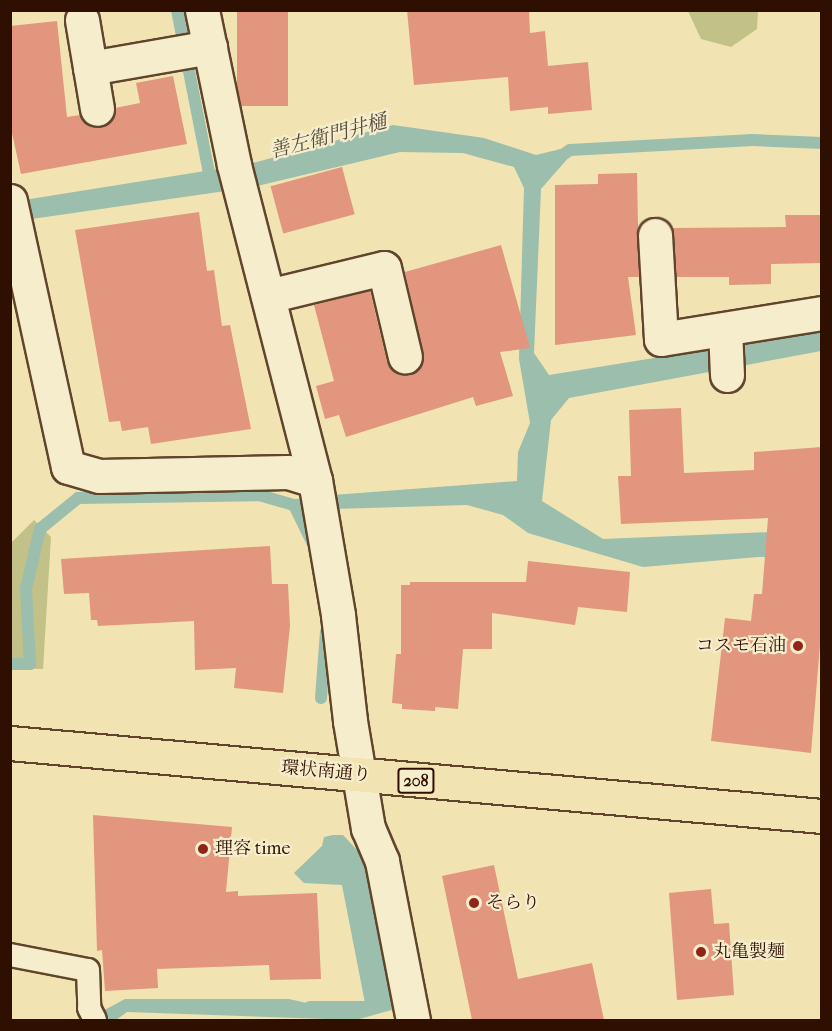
<!DOCTYPE html>
<html>
<head>
<meta charset="utf-8">
<style>
	body { margin:0 }
	#map { position:relative; width:832px; height:1031px; overflow:hidden; background:#f1e3b2; font-family:"IM FELL French Canon","Noto Serif JP",serif }
	div>[style] { position:absolute }
	.green>* { inset:0; background:#c2c187 }
	.water>* { inset:0; background:#9bbead }
	.stream>* { height:12px; margin:-6px; padding:0 6px; transform-origin:6px; border-radius:6px; background:#9bbead }
	.building>* { inset:0; background:#e2967d; transform-origin:0 0 }
	.roads { filter:drop-shadow(2px 0 #60452c) drop-shadow(-2px 0 #60452c) drop-shadow(0 2px #60452c) drop-shadow(0 -2px #60452c) }
	.lane>* { height:22px; margin:-11px; padding:0 11px; transform-origin:11px; border-radius:11px; background:#f6edcd }
	.street>* { height:33px; margin:-16.5px; padding:0 16.5px; transform-origin:16.5px; border-radius:16.5px; background:#f6edcd }
	.highway>* { height:33px; margin:-16.5px; padding:0 16.5px; transform-origin:16.5px; border-radius:16.5px; background:#f1e3b2 }
	.dots>* { width:16px; height:16px; translate:-50% -50%; box-sizing:border-box; border:3px solid #f6edcd; border-radius:50% }
	span { translate:-50% -50%; white-space:nowrap; text-align:center; line-height:1.15; -webkit-text-stroke:4.5px #f6edcd; paint-order:stroke }
	.shield-label span { padding:2px 4px; background:#f6edcd; border:2px solid; border-radius:4px; -webkit-text-stroke-width:0 }
	.shield-label { font-size:16px; color:#2f1000; font-weight:700 }
	.poi-label { font-size:18px; color:#2f1000 }
	.right { translate:-100% -50%; text-align:right }
	.left { translate:0 -50%; text-align:left }
	.street-label { font-size:18px; color:#2f1000 }
	.water-label { font-size:20px; color:#554d3d; font-style:italic }
	.frame { position:absolute; inset:0; border:12px solid #2f1000; pointer-events:none }
</style>
</head>
<body>
<div id="map">
	<div class="green">
		<div style="clip-path:polygon(688px 11px,758px 11px,757px 29px,731px 47px,701px 39px)"></div>
		<div style="clip-path:polygon(34px 520px,51px 537px,43px 669px,11px 668px,11px 543px)"></div>
	</div>
	<div class="water">
		<div style="clip-path:polygon(393px 125px,484px 138px,536px 155px,573px 146px,569px 157px,541px 189px,534px 353px,549px 375px,821px 331px,821px 351px,569px 398px,551px 420px,542px 501px,603px 539px,821px 530px,821px 558px,758px 557px,643px 567px,528px 533px,503px 515px,467px 505px,334px 509px,333px 495px,517px 481px,518px 452px,530px 423px,519px 359px,524px 188px,514px 167px,463px 153px,400px 152px,253px 187px,11px 222px,24px 200px,249px 164px)"></div>
		<div style="clip-path:polygon(333px 835px,343px 835px,371px 865px,395px 1009px,356px 1020px,127px 1012px,116px 1020px,86px 1020px,125px 999px,289px 999px,342px 1011px,365px 1003px,342px 885px,304px 883px,294px 873px,322px 846px,324px 837px)"></div>
	</div>
	<div class="stream">
		<div style="left:177px;top:10px;width:176px;rotate:78.9deg"></div>
		<div style="left:558px;top:158px;width:14px;rotate:-34deg"></div>
		<div style="left:570px;top:150px;width:183px;rotate:-3.1deg"></div>
		<div style="left:753px;top:140px;width:69px;rotate:2.5deg"></div>
		<div style="left:294px;top:505px;width:43px;rotate:64deg"></div>
		<div style="left:10px;top:664px;width:20px"></div>
		<div style="left:30px;top:664px;width:75px;rotate:-93.1deg"></div>
		<div style="left:26px;top:589px;width:62px;rotate:-76.9deg"></div>
		<div style="left:40px;top:529px;width:49px;rotate:-39.2deg"></div>
		<div style="left:78px;top:498px;width:181px;rotate:-0.9deg"></div>
		<div style="left:259px;top:495px;width:36px;rotate:16deg"></div>
		<div style="left:294px;top:505px;width:25px;rotate:-2deg"></div>
		<div style="left:321px;top:698px;width:66px;rotate:-85.7deg"></div>
		<div style="left:310px;top:1007px;width:58px"></div>
	</div>
	<div class="building">
		<div style="left:237px;top:10px;width:51px;height:96px"></div>
		<div style="clip-path:polygon(407px 10px,529px 10px,530px 33px,545px 31px,548px 66px,588px 62px,592px 110px,548px 114px,548px 107px,510px 111px,508px 77px,414px 85px)"></div>
		<div style="clip-path:polygon(57px 21px,67px 117px,80px 115px,90px 126px,101px 127px,109px 123px,115px 108px,140px 103px,136px 83px,173px 76px,187px 144px,21px 174px,10px 124px,10px 26px)"></div>
		<div style="left:342px;top:167px;width:49px;height:74px;rotate:75deg"></div>
		<div style="clip-path:polygon(637px 173px,639px 277px,628px 277px,636px 335px,555px 345px,555px 185px,598px 184px,598px 174px)"></div>
		<div style="clip-path:polygon(199px 212px,207px 271px,214px 270px,222px 326px,230px 325px,251px 429px,151px 444px,148px 427px,122px 431px,120px 421px,109px 422px,75px 230px)"></div>
		<div style="clip-path:polygon(785px 215px,822px 215px,822px 263px,771px 264px,771px 284px,729px 285px,729px 277px,676px 277px,672px 228px,786px 227px)"></div>
		<div style="clip-path:polygon(501px 245px,530px 348px,500px 352px,513px 396px,476px 406px,473px 397px,346px 437px,339px 415px,325px 419px,316px 386px,334px 381px,314px 305px,370px 291px,387px 362px,399px 375px,410px 375px,418px 370px,423px 353px,405px 272px)"></div>
		<div style="clip-path:polygon(681px 408px,684px 473px,754px 470px,754px 452px,822px 447px,822px 621px,811px 753px,711px 741px,725px 618px,751px 621px,754px 594px,762px 594px,768px 518px,621px 524px,618px 476px,631px 476px,629px 410px)"></div>
		<div style="clip-path:polygon(270px 546px,272px 584px,288px 584px,290px 626px,283px 693px,234px 688px,236px 668px,195px 670px,194px 621px,98px 626px,97px 620px,91px 620px,89px 593px,64px 594px,61px 559px)"></div>
		<div style="clip-path:polygon(528px 561px,630px 572px,627px 612px,578px 607px,575px 625px,492px 613px,492px 649px,463px 649px,458px 709px,435px 707px,435px 711px,402px 709px,402px 704px,392px 703px,396px 654px,401px 654px,401px 585px,410px 585px,410px 582px,526px 582px)"></div>
		<div style="clip-path:polygon(93px 815px,232px 827px,226px 892px,238px 891px,238px 896px,317px 893px,321px 979px,270px 980px,269px 965px,157px 969px,158px 988px,105px 991px,102px 950px,97px 951px)"></div>
		<div style="clip-path:polygon(494px 865px,518px 979px,592px 963px,604px 1020px,472px 1020px,442px 876px)"></div>
		<div style="clip-path:polygon(711px 889px,714px 924px,729px 923px,734px 995px,677px 1000px,669px 893px)"></div>
	</div>
	<div class="roads">
		<div class="lane">
			<div style="left:10px;top:955px;width:79px;rotate:10.9deg"></div>
			<div style="left:88px;top:970px;width:38px;rotate:88deg"></div>
			<div style="left:89px;top:1008px;width:13px;rotate:63deg"></div>
		</div>
		<div class="street">
			<div style="left:202px;top:10px;width:158px;rotate:78.3deg"></div>
			<div style="left:234px;top:165px;width:325px;rotate:75.6deg"></div>
			<div style="left:315px;top:480px;width:137px;rotate:80.3deg"></div>
			<div style="left:338px;top:615px;width:107px;rotate:83.5deg"></div>
			<div style="left:350px;top:721px;width:109px;rotate:80.5deg"></div>
			<div style="left:368px;top:828px;width:36px;rotate:67deg"></div>
			<div style="left:382px;top:861px;width:162px;rotate:79deg"></div>
			<div style="left:82px;top:20px;width:90px;rotate:80.4deg"></div>
			<div style="left:90px;top:68px;width:122px;rotate:-9.9deg"></div>
			<div style="left:10px;top:201px;width:272px;rotate:77.7deg"></div>
			<div style="left:68px;top:467px;width:32px;rotate:16deg"></div>
			<div style="left:99px;top:476px;width:189px;rotate:-1.2deg"></div>
			<div style="left:288px;top:472px;width:28px;rotate:17deg"></div>
			<div style="left:655px;top:235px;width:104px;rotate:86.7deg"></div>
			<div style="left:661px;top:339px;width:163px;rotate:-9.2deg"></div>
			<div style="left:268px;top:296px;width:119px;rotate:-13.6deg"></div>
			<div style="left:384px;top:268px;width:91px;rotate:76.7deg"></div>
			<div style="left:725px;top:329px;width:46px;rotate:87.5deg"></div>
		</div>
		<div class="highway">
			<div style="left:10px;top:743px;width:815px;rotate:5.14deg"></div>
		</div>
	</div>
	<div class="dots">
		<div style="left:798px;top:646px;background:#8f2418"></div>
		<div style="left:203px;top:849px;background:#8f2418"></div>
		<div style="left:474px;top:903px;background:#8f2418"></div>
		<div style="left:701px;top:952px;background:#8f2418"></div>
	</div>
	<div class="shield-label">
		<span style="left:416px;top:781px">208</span>
	</div>
	<div class="poi-label">
		<span class="right" style="left:786px;top:646px">コスモ石油</span>
		<span class="left" style="left:215px;top:849px">理容 time</span>
		<span class="left" style="left:486px;top:903px">そらり</span>
		<span class="left" style="left:713px;top:952px">丸亀製麺</span>
	</div>
	<div class="street-label">
		<span style="left:326px;top:772px;rotate:5deg">環状南通り</span>
	</div>
	<div class="water-label">
		<span style="left:328px;top:136px;rotate:-15deg">善左衛門井樋</span>
	</div>
	<div class="frame"></div>
</div>
</body>
</html>
